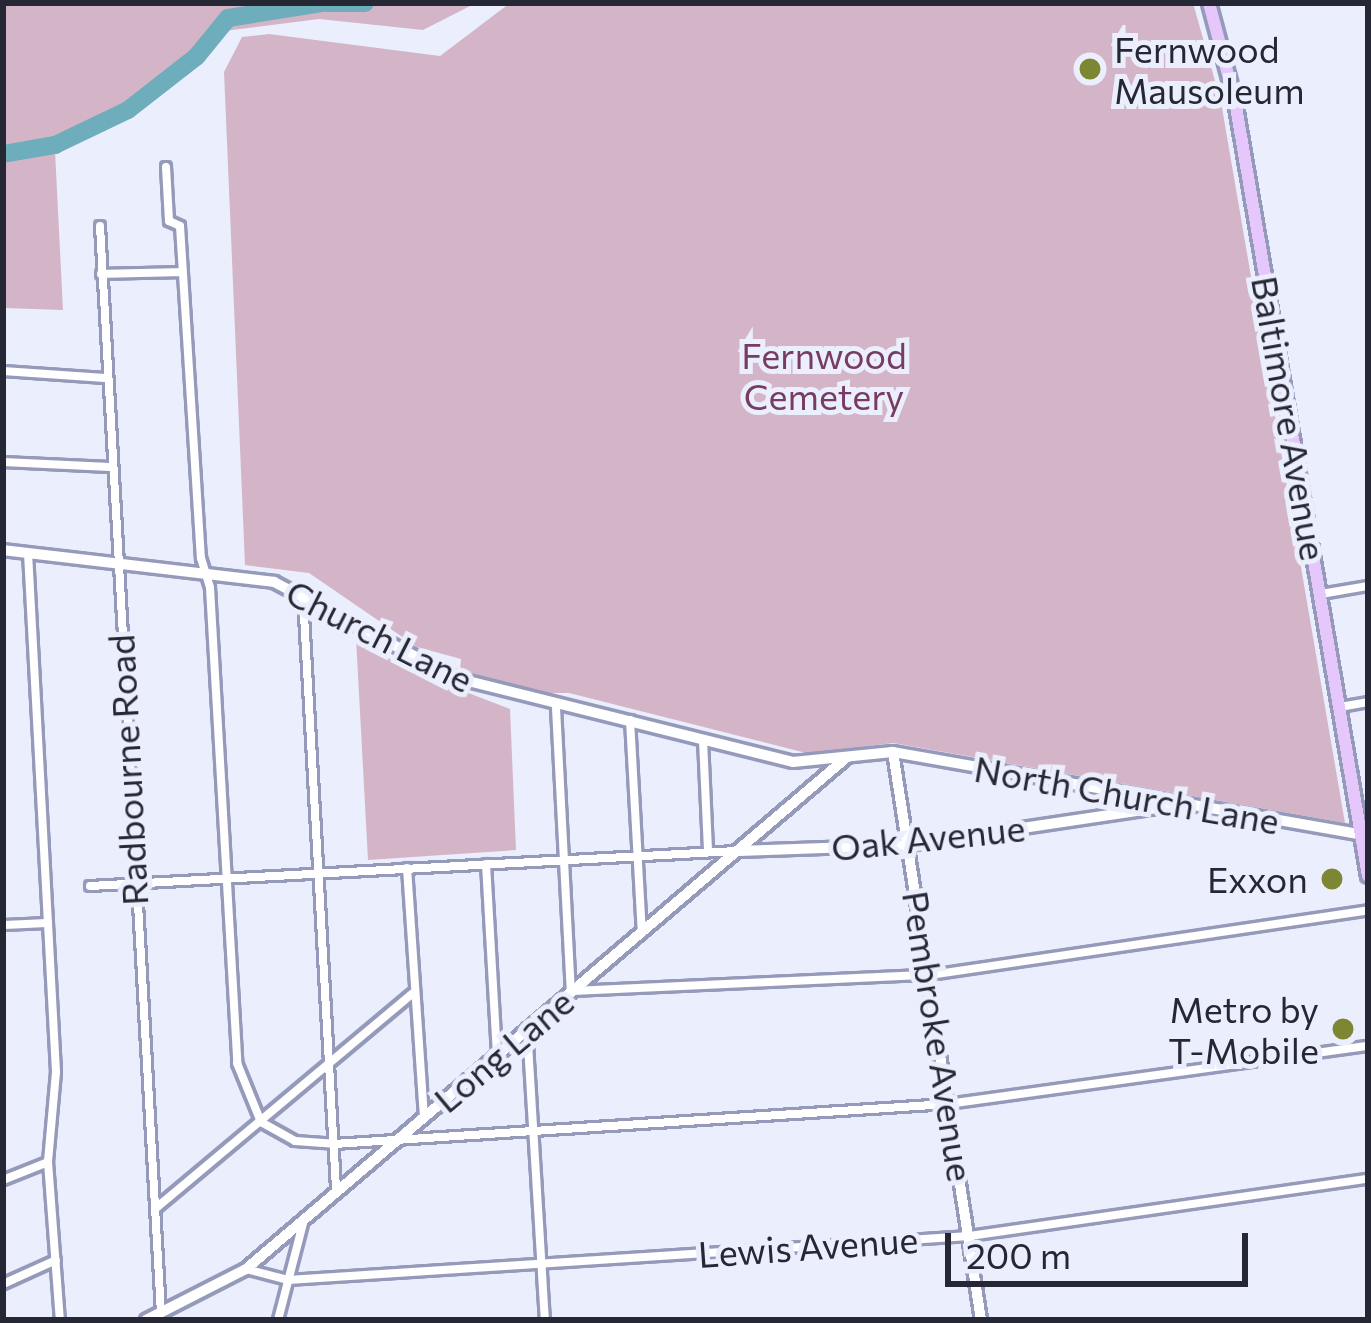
<!DOCTYPE html>
<html>
<head>
<meta charset="utf-8">
<style>
	body { margin:0 }
	#map { position:relative; width:1371px; height:1323px; overflow:hidden; background:#ebeefc; font-family:Commissioner,sans-serif }
	div>[style] { position:absolute }
	.green>* { inset:0; background:#d4b5c7 }
	.river>* { height:18px; margin:-9px; padding:0 9px; transform-origin:9px; border-radius:9px; background:#6eadbb }
	.roads { filter:drop-shadow(3px 0 #959abb) drop-shadow(-3px 0 #959abb) drop-shadow(0 3px #959abb) drop-shadow(0 -3px #959abb) }
	.minor>* { height:8px; margin:-4px; padding:0 4px; transform-origin:4px; border-radius:4px; background:#fff }
	.tertiary>* { height:10px; margin:-5px; padding:0 5px; transform-origin:5px; border-radius:5px; background:#fff }
	.secondary>* { height:10px; margin:-5px; padding:0 5px; transform-origin:5px; border-radius:5px; background:#fff }
	.primary>* { height:12px; margin:-6px; padding:0 6px; transform-origin:6px; border-radius:6px; background:#e5c7fb }
	.dots>* { width:33px; height:33px; translate:-50% -50%; box-sizing:border-box; border:6px solid #ebeefc; border-radius:50% }
	span { translate:-50% -50%; white-space:nowrap; text-align:center; line-height:1.15; -webkit-text-stroke:10px #ebeefc; paint-order:stroke }
	.poi-label { font-size:36px; color:#252734 }
	.left { translate:0 -50%; text-align:left }
	.right { translate:-100% -50%; text-align:right }
	.park-label { font-size:36px; color:#783c63 }
	.street-label { font-size:36px; color:#252734 }
	.frame { position:absolute; inset:0; border:6px solid #252734; pointer-events:none }
	.scale { position:absolute; left:945px; top:1233px; width:303px; height:54px; box-sizing:border-box; border:6px solid #252734; border-top:0; padding-left:15px; font-size:36px; line-height:42px; white-space:nowrap; color:#252734; -webkit-text-stroke:9px #ebeefc; paint-order:stroke }
</style>
</head>
<body>
<div id="map">
	<div class="green">
		<div style="clip-path:polygon(3px 3px,476px 3px,423px 30px,319px 19px,224px 31px,112px 125px,55px 151px,63px 310px,3px 308px)"></div>
		<div style="clip-path:polygon(510px 3px,1193px 3px,1221px 102px,1345px 823px,893px 743px,810px 754px,569px 693px,527px 693px,460px 671px,461px 659px,417px 647px,309px 573px,245px 565px,224px 72px,242px 37px,269px 34px,440px 56px)"></div>
		<div style="clip-path:polygon(356px 638px,406px 669px,510px 709px,516px 850px,368px 860px)"></div>
	</div>
	<div class="river">
		<div style="left:326px;top:3px;width:39px"></div>
		<div style="left:3px;top:154px;width:53px;rotate:-9.8deg"></div>
		<div style="left:55px;top:145px;width:81px;rotate:-25.6deg"></div>
		<div style="left:128px;top:110px;width:88px;rotate:-38deg"></div>
		<div style="left:197px;top:56px;width:49px;rotate:-50.8deg"></div>
		<div style="left:228px;top:18px;width:96px;rotate:-9deg"></div>
	</div>
	<div class="roads">
		<div class="minor">
			<div style="left:166px;top:167px;width:54px;rotate:86.8deg"></div>
			<div style="left:169px;top:221px;width:12px;rotate:24deg"></div>
			<div style="left:180px;top:226px;width:333px;rotate:86.4deg"></div>
			<div style="left:201px;top:558px;width:31px;rotate:73deg"></div>
			<div style="left:210px;top:588px;width:476px;rotate:86.7deg"></div>
			<div style="left:237px;top:1063px;width:64px;rotate:67.9deg"></div>
			<div style="left:261px;top:1122px;width:39px;rotate:29deg"></div>
			<div style="left:295px;top:1141px;width:39px;rotate:4deg"></div>
			<div style="left:334px;top:1144px;width:615px;rotate:-3.73deg"></div>
			<div style="left:948px;top:1104px;width:424px;rotate:-7.9deg"></div>
			<div style="left:100px;top:226px;width:1089px;rotate:86.79deg"></div>
			<div style="left:101px;top:274px;width:80px;rotate:-1.4deg"></div>
			<div style="left:3px;top:371px;width:102px;rotate:3.9deg"></div>
			<div style="left:3px;top:462px;width:107px;rotate:2.7deg"></div>
			<div style="left:28px;top:553px;width:520px;rotate:86.91deg"></div>
			<div style="left:56px;top:1072px;width:90px;rotate:95.1deg"></div>
			<div style="left:48px;top:1162px;width:158px;rotate:85.7deg"></div>
			<div style="left:1321px;top:594px;width:48px;rotate:-9.7deg"></div>
			<div style="left:303px;top:597px;width:593px;rotate:86.81deg"></div>
			<div style="left:1340px;top:707px;width:28px;rotate:-10deg"></div>
			<div style="left:556px;top:708px;width:283px;rotate:87deg"></div>
			<div style="left:571px;top:991px;width:359px;rotate:-2.6deg"></div>
			<div style="left:930px;top:975px;width:443px;rotate:-8.4deg"></div>
			<div style="left:630px;top:720px;width:213px;rotate:86.8deg"></div>
			<div style="left:703px;top:740px;width:110px;rotate:87.4deg"></div>
			<div style="left:486px;top:864px;width:190px;rotate:86.7deg"></div>
			<div style="left:407px;top:868px;width:250px;rotate:86.1deg"></div>
			<div style="left:90px;top:886px;width:647px;rotate:-3.1deg"></div>
			<div style="left:3px;top:925px;width:45px;rotate:-2.5deg"></div>
			<div style="left:527px;top:1028px;width:293px;rotate:86.5deg"></div>
			<div style="left:3px;top:1180px;width:48px;rotate:-21.8deg"></div>
			<div style="left:156px;top:1208px;width:334px;rotate:-39.9deg"></div>
			<div style="left:246px;top:1269px;width:43px;rotate:14.7deg"></div>
			<div style="left:288px;top:1280px;width:683px;rotate:-3.69deg"></div>
			<div style="left:970px;top:1236px;width:402px;rotate:-8.2deg"></div>
			<div style="left:3px;top:1284px;width:58px;rotate:-24.4deg"></div>
			<div style="left:278px;top:1320px;width:100px;rotate:-75.5deg"></div>
		</div>
		<div class="tertiary">
			<div style="left:893px;top:752px;width:575px;rotate:81.19deg"></div>
			<div style="left:739px;top:851px;width:170px;rotate:-2deg"></div>
			<div style="left:909px;top:845px;width:277px;rotate:-8.5deg"></div>
			<div style="left:146px;top:1320px;width:112px;rotate:-27deg"></div>
			<div style="left:246px;top:1269px;width:788px;rotate:-40.42deg"></div>
		</div>
		<div class="secondary">
			<div style="left:3px;top:550px;width:273px;rotate:6.7deg"></div>
			<div style="left:274px;top:582px;width:206px;rotate:27.8deg"></div>
			<div style="left:456px;top:678px;width:347px;rotate:14deg"></div>
			<div style="left:793px;top:762px;width:100px;rotate:-5.7deg"></div>
			<div style="left:893px;top:752px;width:476px;rotate:10deg"></div>
		</div>
		<div class="primary">
			<div style="left:1209px;top:3px;width:101px;rotate:75.1deg"></div>
			<div style="left:1235px;top:101px;width:786px;rotate:80.26deg"></div>
		</div>
	</div>
	<div class="dots">
		<div style="left:1090px;top:69px;background:#7c8633"></div>
		<div style="left:1332px;top:879px;background:#7c8633"></div>
		<div style="left:1343px;top:1029px;background:#7c8633"></div>
	</div>
	<div class="poi-label">
		<span class="left" style="left:1114px;top:69px">Fernwood<br>Mausoleum</span>
		<span class="right" style="left:1308px;top:879px">Exxon</span>
		<span class="right" style="left:1319px;top:1029px">Metro by<br>T-Mobile</span>
	</div>
	<div class="park-label">
		<span style="left:824px;top:375px">Fernwood<br>Cemetery</span>
	</div>
	<div class="street-label">
		<span style="left:1290px;top:418px;rotate:80deg">Baltimore Avenue</span>
		<span style="left:380px;top:635px;rotate:27deg">Church Lane</span>
		<span style="left:127px;top:770px;rotate:-93deg">Radbourne Road</span>
		<span style="left:1127px;top:794px;rotate:10deg">North Church Lane</span>
		<span style="left:928px;top:837px;rotate:-6deg">Oak Avenue</span>
		<span style="left:939px;top:1036px;rotate:81deg">Pembroke Avenue</span>
		<span style="left:503px;top:1050px;rotate:-40deg">Long Lane</span>
		<span style="left:808px;top:1246px;rotate:-4deg">Lewis Avenue</span>
	</div>
	<div class="frame"></div>
	<div class="scale">200 m</div>
</div>
</body>
</html>
